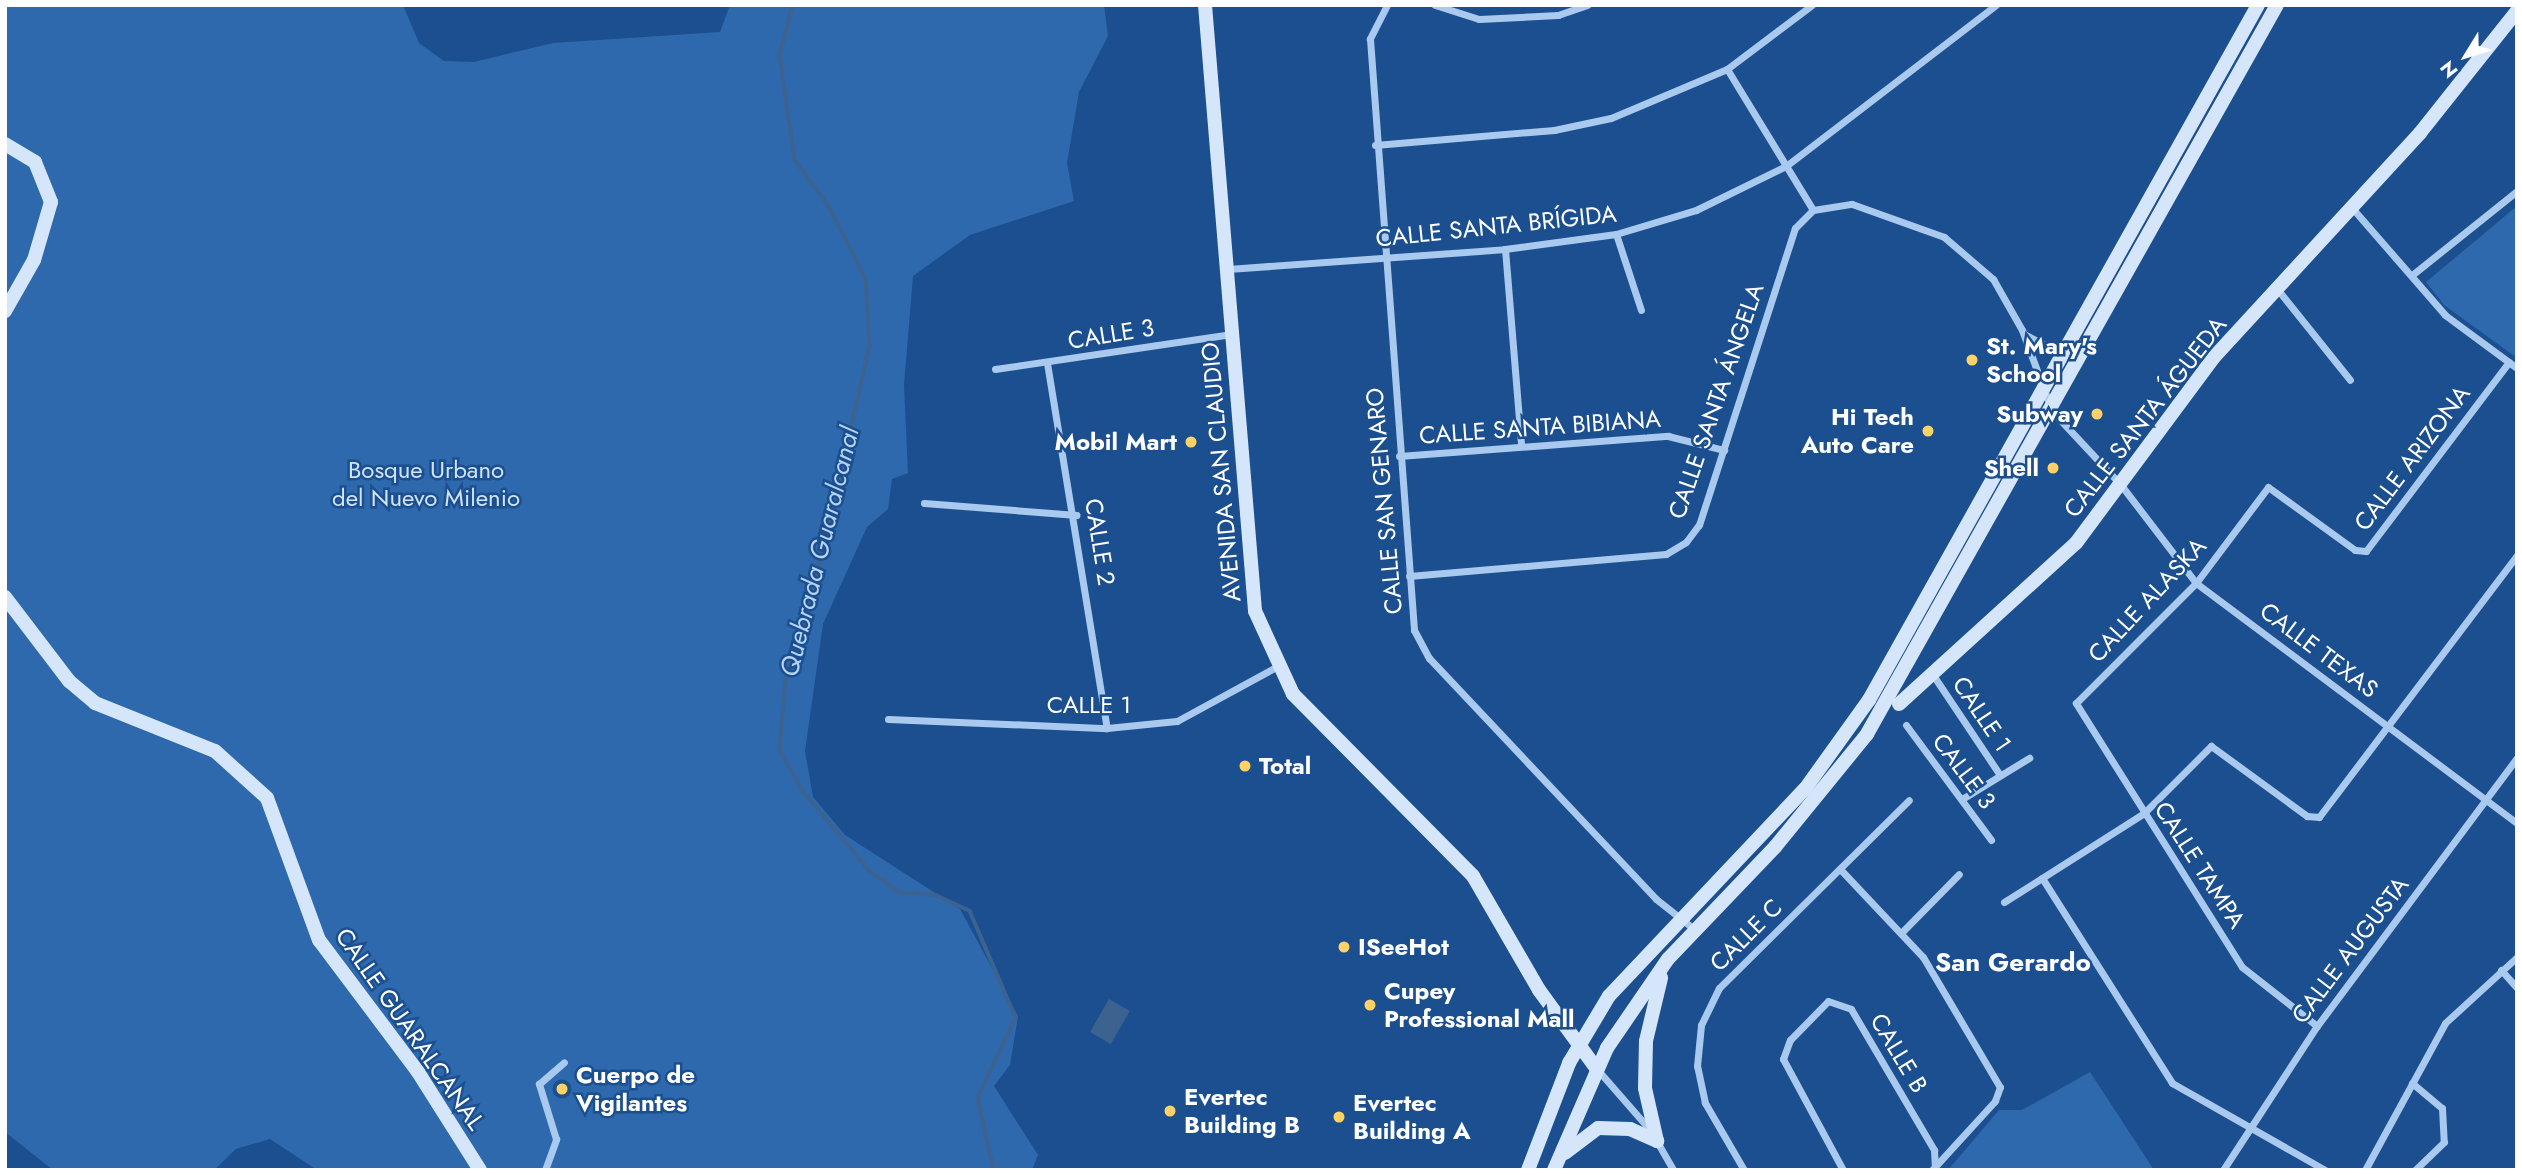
<!DOCTYPE html>
<html>
<head>
<meta charset="utf-8">
<style>
	body { margin:0 }
	#map { position:relative; width:2522px; height:1175px; overflow:hidden; background:#1b4f8f; font-family:Jost,sans-serif }
	div>[style] { position:absolute }
	.green>* { inset:0; background:#2e69ad }
	.water>* { inset:0; background:#3c6290; transform-origin:0 0 }
	.stream>* { height:3.5px; margin:-1.75px; padding:0 1.75px; transform-origin:1.75px; border-radius:1.75px; background:#3c6290 }
	.street>* { height:7px; margin:-3.5px; padding:0 3.5px; transform-origin:3.5px; border-radius:3.5px; background:#a9c9ee }
	.secondary>* { height:14px; margin:-7px; padding:0 7px; transform-origin:7px; border-radius:7px; background:#d6e6fa }
	.dots>* { width:19px; height:19px; translate:-50% -50%; box-sizing:border-box; border:4px solid #1b4f8f; border-radius:50% }
	span { translate:-50% -50%; white-space:nowrap; text-align:center; line-height:1.15; -webkit-text-stroke:5px #1b4f8f; paint-order:stroke }
	.street-label { font-size:24px; color:#fff }
	.poi-label { font-size:24px; color:#fff; font-weight:700 }
	.left { translate:0 -50%; text-align:left }
	.right { translate:-100% -50%; text-align:right }
	.park-label { font-size:24px; color:#cfe3fa }
	.water-label { font-size:26px; color:#b5d3f5; font-style:italic }
	.neighbourhood-label { font-size:26px; color:#fff; font-weight:700 }
	.frame { position:absolute; inset:0; border:7px solid #fff; pointer-events:none }
	.north { position:absolute; left:2431px; top:21px; width:70px; height:70px; -webkit-text-stroke:5px #1b4f8f; paint-order:stroke; rotate:232deg; font-size:19px; font-weight:700; line-height:28px; text-align:center; color:#fff }
	.north::after { content:''; display:block; margin:auto; width:24px; height:32px; background:#fff; clip-path:polygon(50% 0,100% 100%,50% 72%,0 100%) }
</style>
</head>
<body>
<div id="map">
	<div class="green">
		<div style="clip-path:polygon(5px 5px,403px 5px,419px 43px,444px 61px,474px 62px,553px 43px,720px 32px,730px 5px,1104px 5px,1108px 36px,1079px 92px,1067px 163px,1074px 201px,970px 235px,913px 276px,904px 385px,908px 473px,892px 479px,888px 509px,867px 527px,823px 624px,805px 751px,813px 797px,845px 835px,960px 909px,1018px 1016px,1010px 1065px,994px 1086px,1038px 1155px,1032px 1170px,317px 1170px,270px 1139px,236px 1149px,214px 1170px,53px 1170px,5px 1132px)"></div>
		<div style="clip-path:polygon(2517px 206px,2517px 358px,2444px 305px,2426px 282px)"></div>
		<div style="clip-path:polygon(2090px 1072px,2154px 1170px,1948px 1170px,1999px 1110px,2022px 1110px)"></div>
	</div>
	<div class="water">
		<div style="left:1109px;top:999px;width:24px;height:38px;rotate:30deg"></div>
	</div>
	<div class="stream">
		<div style="left:793px;top:5px;width:52px;rotate:104.6deg"></div>
		<div style="left:780px;top:55px;width:106px;rotate:81.9deg"></div>
		<div style="left:795px;top:160px;width:57px;rotate:53.5deg"></div>
		<div style="left:829px;top:206px;width:82px;rotate:63.1deg"></div>
		<div style="left:866px;top:279px;width:67px;rotate:86.6deg"></div>
		<div style="left:870px;top:346px;width:287px;rotate:102.9deg"></div>
		<div style="left:806px;top:626px;width:37px;rotate:119deg"></div>
		<div style="left:788px;top:658px;width:92px;rotate:95deg"></div>
		<div style="left:780px;top:750px;width:47px;rotate:60.7deg"></div>
		<div style="left:803px;top:791px;width:104px;rotate:50.1deg"></div>
		<div style="left:870px;top:871px;width:36px;rotate:36deg"></div>
		<div style="left:899px;top:892px;width:37px;rotate:5deg"></div>
		<div style="left:936px;top:895px;width:38px;rotate:25deg"></div>
		<div style="left:970px;top:911px;width:116px;rotate:66.7deg"></div>
		<div style="left:1016px;top:1018px;width:89px;rotate:115.4deg"></div>
		<div style="left:978px;top:1098px;width:74px;rotate:77.5deg"></div>
	</div>
	<div class="street">
		<div style="left:1387px;top:5px;width:38px;rotate:117deg"></div>
		<div style="left:1370px;top:39px;width:593px;rotate:85.74deg"></div>
		<div style="left:1414px;top:630px;width:32px;rotate:62deg"></div>
		<div style="left:1429px;top:658px;width:331px;rotate:46.7deg"></div>
		<div style="left:1656px;top:899px;width:48px;rotate:38.3deg"></div>
		<div style="left:1435px;top:5px;width:46px;rotate:17.7deg"></div>
		<div style="left:1479px;top:19px;width:79px;rotate:-2.9deg"></div>
		<div style="left:1558px;top:15px;width:31px;rotate:-19deg"></div>
		<div style="left:1727px;top:69px;width:165px;rotate:58.6deg"></div>
		<div style="left:1375px;top:145px;width:180px;rotate:-4.8deg"></div>
		<div style="left:1554px;top:130px;width:58px;rotate:-11.9deg"></div>
		<div style="left:1611px;top:118px;width:126px;rotate:-22.9deg"></div>
		<div style="left:1727px;top:69px;width:106px;rotate:-37deg"></div>
		<div style="left:2353px;top:209px;width:140px;rotate:49deg"></div>
		<div style="left:2445px;top:315px;width:89px;rotate:36.4deg"></div>
		<div style="left:1813px;top:210px;width:39px;rotate:-9deg"></div>
		<div style="left:1852px;top:204px;width:98px;rotate:19.7deg"></div>
		<div style="left:1944px;top:237px;width:65px;rotate:40.6deg"></div>
		<div style="left:1993px;top:279px;width:59px;rotate:60.4deg"></div>
		<div style="left:2022px;top:330px;width:86px;rotate:69.7deg"></div>
		<div style="left:2052px;top:411px;width:101px;rotate:47deg"></div>
		<div style="left:2121px;top:485px;width:123px;rotate:52.6deg"></div>
		<div style="left:2196px;top:583px;width:401px;rotate:36.8deg"></div>
		<div style="left:1616px;top:234px;width:80px;rotate:71.8deg"></div>
		<div style="left:1505px;top:249px;width:197px;rotate:85.3deg"></div>
		<div style="left:1228px;top:269px;width:278px;rotate:-4.1deg"></div>
		<div style="left:1505px;top:249px;width:112px;rotate:-7.7deg"></div>
		<div style="left:1616px;top:234px;width:84px;rotate:-16.7deg"></div>
		<div style="left:1696px;top:210px;width:100px;rotate:-26.1deg"></div>
		<div style="left:1786px;top:166px;width:265px;rotate:-37.5deg"></div>
		<div style="left:2412px;top:275px;width:134px;rotate:-38.7deg"></div>
		<div style="left:2278px;top:290px;width:115px;rotate:51.3deg"></div>
		<div style="left:2024px;top:334px;width:32px;rotate:28deg"></div>
		<div style="left:2052px;top:349px;width:15px;rotate:-16deg"></div>
		<div style="left:1047px;top:363px;width:370px;rotate:80.7deg"></div>
		<div style="left:995px;top:369px;width:241px;rotate:-8.4deg"></div>
		<div style="left:1399px;top:456px;width:270px;rotate:-4.3deg"></div>
		<div style="left:1668px;top:436px;width:58px;rotate:14deg"></div>
		<div style="left:924px;top:503px;width:153px;rotate:4.5deg"></div>
		<div style="left:1409px;top:576px;width:258px;rotate:-4.9deg"></div>
		<div style="left:1666px;top:554px;width:23px;rotate:-31deg"></div>
		<div style="left:1686px;top:542px;width:21px;rotate:-53deg"></div>
		<div style="left:1699px;top:525px;width:312px;rotate:-72.1deg"></div>
		<div style="left:1795px;top:228px;width:25px;rotate:-45deg"></div>
		<div style="left:1933px;top:675px;width:120px;rotate:56.2deg"></div>
		<div style="left:888px;top:719px;width:219px;rotate:2.4deg"></div>
		<div style="left:1107px;top:728px;width:70px;rotate:-5.7deg"></div>
		<div style="left:1177px;top:721px;width:113px;rotate:-28.6deg"></div>
		<div style="left:1906px;top:725px;width:143px;rotate:53.5deg"></div>
		<div style="left:1962px;top:799px;width:79px;rotate:-31.5deg"></div>
		<div style="left:1840px;top:869px;width:121px;rotate:46.7deg"></div>
		<div style="left:1923px;top:957px;width:151px;rotate:59.4deg"></div>
		<div style="left:2000px;top:1087px;width:15px;rotate:110deg"></div>
		<div style="left:1995px;top:1101px;width:93px;rotate:132.4deg"></div>
		<div style="left:2042px;top:878px;width:243px;rotate:57.6deg"></div>
		<div style="left:2172px;top:1083px;width:176px;rotate:29.6deg"></div>
		<div style="left:2004px;top:902px;width:166px;rotate:-32.4deg"></div>
		<div style="left:2144px;top:813px;width:95px;rotate:-45deg"></div>
		<div style="left:2211px;top:746px;width:119px;rotate:36.1deg"></div>
		<div style="left:2307px;top:816px;width:12px;rotate:5deg"></div>
		<div style="left:2319px;top:817px;width:328px;rotate:-52.9deg"></div>
		<div style="left:1902px;top:932px;width:81px;rotate:-45.5deg"></div>
		<div style="left:2501px;top:970px;width:24px;rotate:48deg"></div>
		<div style="left:2317px;top:1026px;width:95px;rotate:-141.8deg"></div>
		<div style="left:2242px;top:967px;width:312px;rotate:-122.2deg"></div>
		<div style="left:2076px;top:703px;width:170px;rotate:-45deg"></div>
		<div style="left:2196px;top:583px;width:120px;rotate:-53.1deg"></div>
		<div style="left:2268px;top:487px;width:107px;rotate:35.9deg"></div>
		<div style="left:2355px;top:550px;width:11px;rotate:5deg"></div>
		<div style="left:2366px;top:551px;width:237px;rotate:-52.9deg"></div>
		<div style="left:1596px;top:1068px;width:82px;rotate:48.9deg"></div>
		<div style="left:2412px;top:1083px;width:39px;rotate:40deg"></div>
		<div style="left:2442px;top:1108px;width:34px;rotate:87deg"></div>
		<div style="left:2444px;top:1142px;width:40px;rotate:136deg"></div>
		<div style="left:1656px;top:1140px;width:34px;rotate:60deg"></div>
		<div style="left:545px;top:1170px;width:33px;rotate:-70deg"></div>
		<div style="left:556px;top:1139px;width:58px;rotate:-107.2deg"></div>
		<div style="left:539px;top:1084px;width:33px;rotate:-41deg"></div>
		<div style="left:1744px;top:1170px;width:78px;rotate:-120.2deg"></div>
		<div style="left:1705px;top:1103px;width:38px;rotate:-102deg"></div>
		<div style="left:1697px;top:1066px;width:41px;rotate:-84.4deg"></div>
		<div style="left:1701px;top:1025px;width:41px;rotate:-64.1deg"></div>
		<div style="left:1719px;top:988px;width:267px;rotate:-44.7deg"></div>
		<div style="left:1843px;top:1170px;width:126px;rotate:-118.4deg"></div>
		<div style="left:1783px;top:1059px;width:20px;rotate:-70deg"></div>
		<div style="left:1790px;top:1040px;width:54px;rotate:-45.7deg"></div>
		<div style="left:1828px;top:1001px;width:24px;rotate:19deg"></div>
		<div style="left:1851px;top:1009px;width:164px;rotate:59.5deg"></div>
		<div style="left:1934px;top:1150px;width:20px;rotate:87deg"></div>
		<div style="left:2223px;top:1170px;width:172px;rotate:-56.9deg"></div>
		<div style="left:2317px;top:1026px;width:334px;rotate:-53.3deg"></div>
		<div style="left:2365px;top:1170px;width:167px;rotate:-61.4deg"></div>
		<div style="left:2445px;top:1023px;width:98px;rotate:-42.5deg"></div>
	</div>
	<div class="secondary">
		<div style="left:1205px;top:5px;width:608px;rotate:85.28deg"></div>
		<div style="left:1255px;top:611px;width:91px;rotate:65.4deg"></div>
		<div style="left:1293px;top:694px;width:256px;rotate:45.3deg"></div>
		<div style="left:1473px;top:876px;width:132px;rotate:59.9deg"></div>
		<div style="left:1539px;top:990px;width:97px;rotate:53.8deg"></div>
		<div style="left:5px;top:144px;width:35px;rotate:31deg"></div>
		<div style="left:35px;top:162px;width:43px;rotate:68.2deg"></div>
		<div style="left:51px;top:202px;width:60px;rotate:106.3deg"></div>
		<div style="left:34px;top:260px;width:59px;rotate:119.6deg"></div>
		<div style="left:5px;top:597px;width:106px;rotate:52.7deg"></div>
		<div style="left:69px;top:681px;width:34px;rotate:40deg"></div>
		<div style="left:95px;top:703px;width:129px;rotate:21.8deg"></div>
		<div style="left:215px;top:751px;width:70px;rotate:42.1deg"></div>
		<div style="left:267px;top:798px;width:151px;rotate:69.9deg"></div>
		<div style="left:319px;top:940px;width:165px;rotate:53.1deg"></div>
		<div style="left:418px;top:1072px;width:116px;rotate:57.7deg"></div>
		<div style="left:1899px;top:704px;width:239px;rotate:-42.3deg"></div>
		<div style="left:2076px;top:543px;width:233px;rotate:-53.4deg"></div>
		<div style="left:2215px;top:356px;width:303px;rotate:-47.4deg"></div>
		<div style="left:2420px;top:133px;width:156px;rotate:-51.5deg"></div>
		<div style="left:1657px;top:1141px;width:54px;rotate:-102.8deg"></div>
		<div style="left:1645px;top:1088px;width:47px;rotate:-88.8deg"></div>
		<div style="left:1646px;top:1041px;width:65px;rotate:-76.6deg"></div>
		<div style="left:1565px;top:1153px;width:41px;rotate:-37.1deg"></div>
		<div style="left:1598px;top:1128px;width:32px;rotate:2deg"></div>
		<div style="left:1630px;top:1129px;width:30px;rotate:24deg"></div>
		<div style="left:1528px;top:1170px;width:115px;rotate:-69deg"></div>
		<div style="left:1569px;top:1063px;width:78px;rotate:-59.2deg"></div>
		<div style="left:1609px;top:996px;width:285px;rotate:-46.6deg"></div>
		<div style="left:1805px;top:789px;width:110px;rotate:-54.3deg"></div>
		<div style="left:1869px;top:700px;width:796px;rotate:-60.76deg"></div>
		<div style="left:1554px;top:1170px;width:133px;rotate:-66.5deg"></div>
		<div style="left:1607px;top:1048px;width:108px;rotate:-55.6deg"></div>
		<div style="left:1668px;top:959px;width:155px;rotate:-46.3deg"></div>
		<div style="left:1775px;top:847px;width:146px;rotate:-50.8deg"></div>
		<div style="left:1867px;top:734px;width:836px;rotate:-60.65deg"></div>
	</div>
	<div class="dots">
		<div style="left:1972px;top:360px;background:#ffd166"></div>
		<div style="left:2097px;top:414px;background:#ffd166"></div>
		<div style="left:1928px;top:431px;background:#ffd166"></div>
		<div style="left:1191px;top:442px;background:#ffd166"></div>
		<div style="left:2053px;top:468px;background:#ffd166"></div>
		<div style="left:1245px;top:766px;background:#ffd166"></div>
		<div style="left:1344px;top:947px;background:#ffd166"></div>
		<div style="left:1370px;top:1005px;background:#ffd166"></div>
		<div style="left:562px;top:1089px;background:#ffd166"></div>
		<div style="left:1170px;top:1111px;background:#ffd166"></div>
		<div style="left:1339px;top:1117px;background:#ffd166"></div>
	</div>
	<div class="street-label">
		<span style="left:1496px;top:226px;rotate:-6deg">CALLE SANTA BRÍGIDA</span>
		<span style="left:1111px;top:334px;rotate:-9deg">CALLE 3</span>
		<span style="left:1716px;top:401px;rotate:-71deg">CALLE SANTA ÁNGELA</span>
		<span style="left:2145px;top:417px;rotate:-52deg">CALLE SANTA ÁGUEDA</span>
		<span style="left:1540px;top:427px;rotate:-4deg">CALLE SANTA BIBIANA</span>
		<span style="left:2412px;top:458px;rotate:-53deg">CALLE ARIZONA</span>
		<span style="left:1221px;top:472px;rotate:-95deg">AVENIDA SAN CLAUDIO</span>
		<span style="left:1384px;top:501px;rotate:-95deg">CALLE SAN GENARO</span>
		<span style="left:1100px;top:542px;rotate:81deg">CALLE 2</span>
		<span style="left:2147px;top:600px;rotate:-47deg">CALLE ALASKA</span>
		<span style="left:2319px;top:650px;rotate:37deg">CALLE TEXAS</span>
		<span style="left:1089px;top:705px">CALLE 1</span>
		<span style="left:1982px;top:714px;rotate:56deg">CALLE 1</span>
		<span style="left:1964px;top:771px;rotate:53deg">CALLE 3</span>
		<span style="left:2200px;top:865px;rotate:57deg">CALLE TAMPA</span>
		<span style="left:1746px;top:935px;rotate:-45deg">CALLE C</span>
		<span style="left:2350px;top:950px;rotate:-53deg">CALLE AUGUSTA</span>
		<span style="left:410px;top:1029px;rotate:55deg">CALLE GUARALCANAL</span>
		<span style="left:1899px;top:1053px;rotate:59deg">CALLE B</span>
	</div>
	<div class="poi-label">
		<span class="left" style="left:1986px;top:360px">St. Mary's<br>School</span>
		<span class="right" style="left:2083px;top:414px">Subway</span>
		<span class="right" style="left:1914px;top:431px">Hi Tech<br>Auto Care</span>
		<span class="right" style="left:1177px;top:442px">Mobil Mart</span>
		<span class="right" style="left:2039px;top:468px">Shell</span>
		<span class="left" style="left:1259px;top:766px">Total</span>
		<span class="left" style="left:1358px;top:947px">ISeeHot</span>
		<span class="left" style="left:1384px;top:1005px">Cupey<br>Professional Mall</span>
		<span class="left" style="left:576px;top:1089px">Cuerpo de<br>Vigilantes</span>
		<span class="left" style="left:1184px;top:1111px">Evertec<br>Building B</span>
		<span class="left" style="left:1353px;top:1117px">Evertec<br>Building A</span>
	</div>
	<div class="park-label">
		<span style="left:426px;top:484px">Bosque Urbano<br>del Nuevo Milenio</span>
	</div>
	<div class="water-label">
		<span style="left:820px;top:552px;rotate:-76deg">Quebrada Guaralcanal</span>
	</div>
	<div class="neighbourhood-label">
		<span style="left:2013px;top:963px">San Gerardo</span>
	</div>
	<div class="frame"></div>
	<div class="north">N</div>
</div>
</body>
</html>
